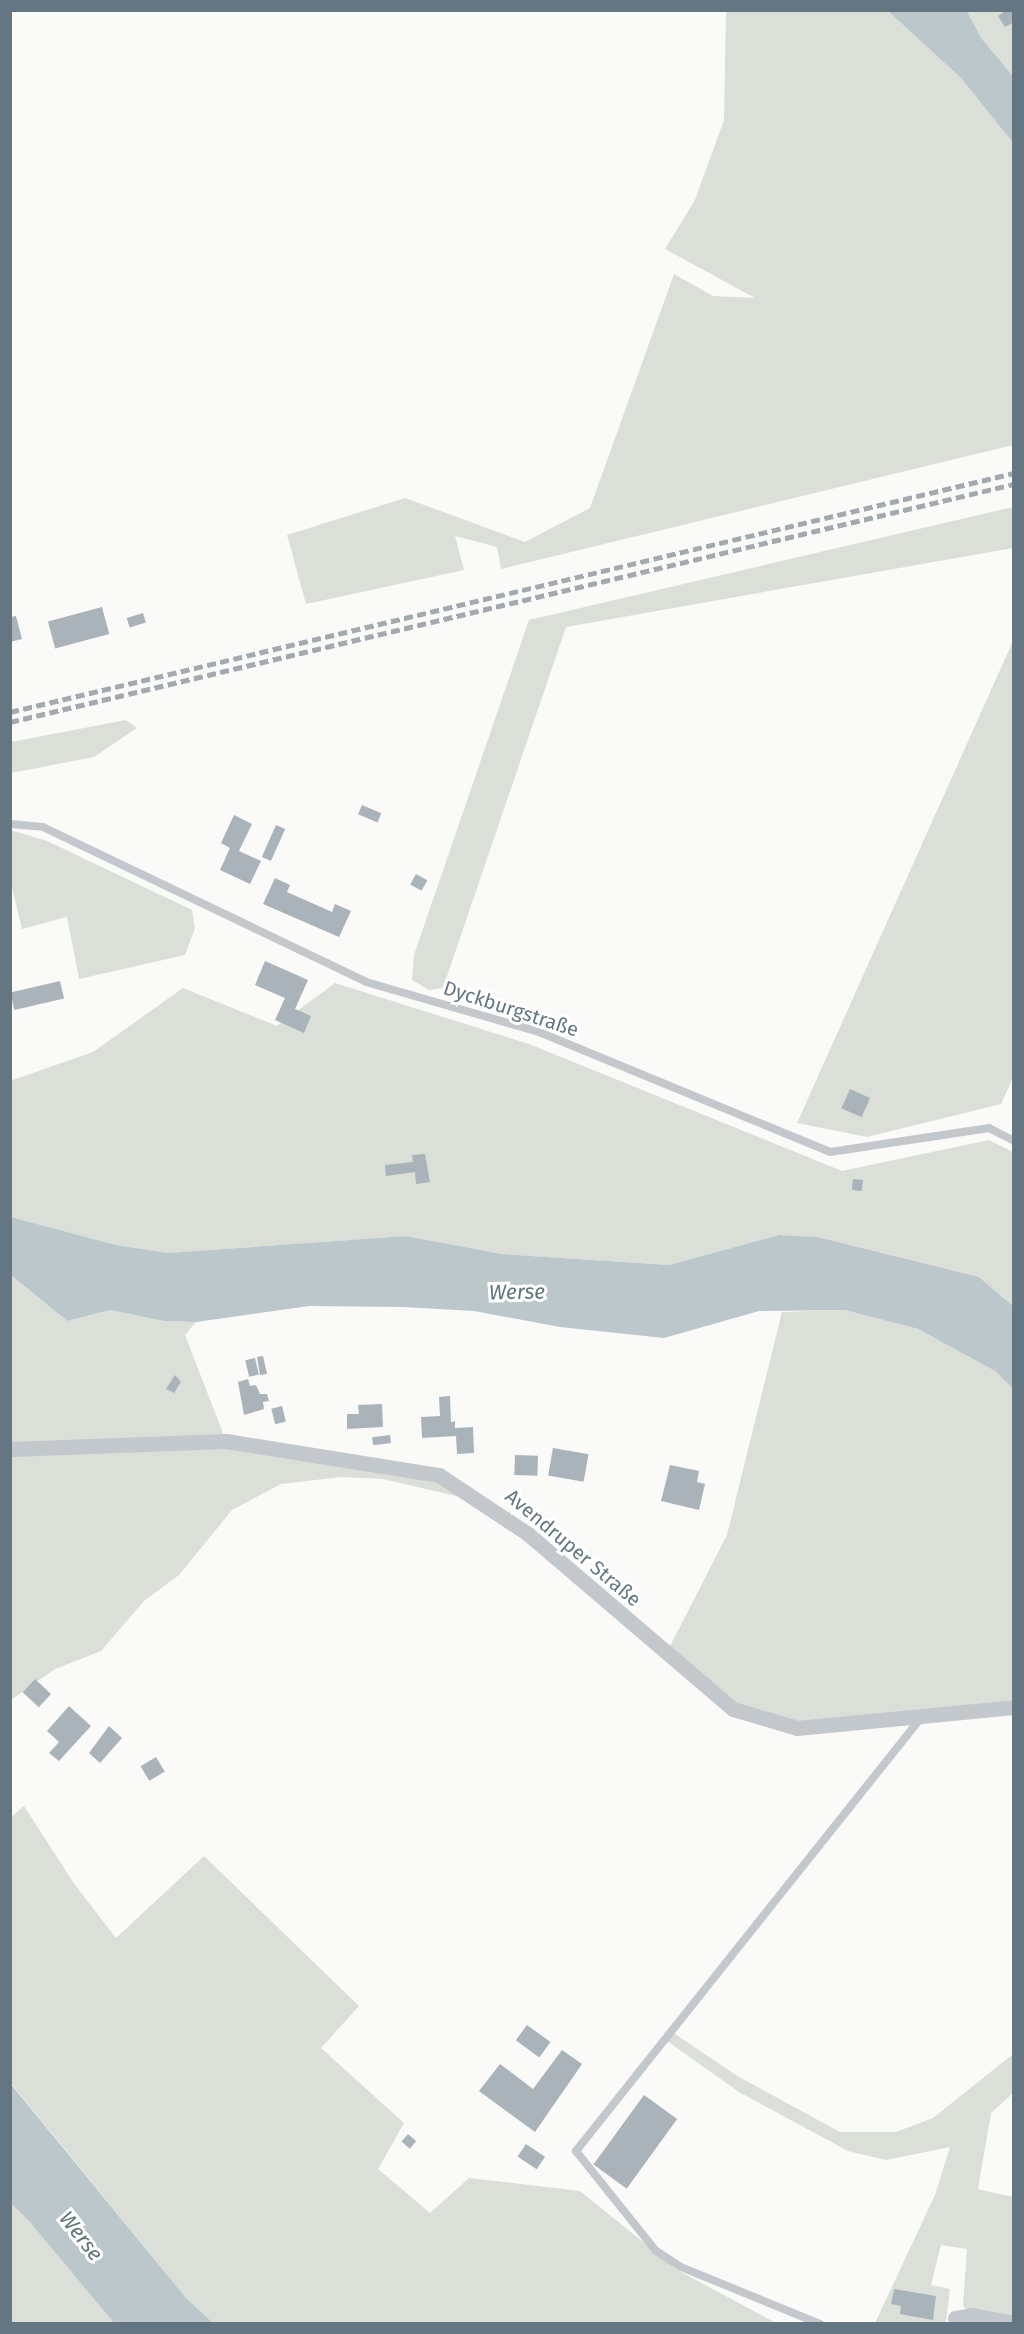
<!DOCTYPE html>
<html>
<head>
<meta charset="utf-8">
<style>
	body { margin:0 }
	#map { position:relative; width:1024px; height:2334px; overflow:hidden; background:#fafaf8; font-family:"Fira Sans",sans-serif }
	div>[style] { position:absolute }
	.green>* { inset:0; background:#dadfd7 }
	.water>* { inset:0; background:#bbc7cb }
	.building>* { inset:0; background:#aab3b9; transform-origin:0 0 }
	.lane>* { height:8px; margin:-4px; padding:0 4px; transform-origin:4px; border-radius:4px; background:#c3c8cc }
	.street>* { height:15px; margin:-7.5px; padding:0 7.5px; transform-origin:7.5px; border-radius:7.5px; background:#c3c8cc }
	.rail>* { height:4.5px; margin-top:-2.25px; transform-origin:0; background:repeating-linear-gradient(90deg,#a2aab0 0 9px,transparent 0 13.5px) }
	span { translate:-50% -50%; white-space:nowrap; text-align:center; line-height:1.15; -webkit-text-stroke:6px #fff; paint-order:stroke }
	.street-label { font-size:20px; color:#657683 }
	.water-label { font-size:21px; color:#60757c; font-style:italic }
	.frame { position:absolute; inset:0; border:12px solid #657683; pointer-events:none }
</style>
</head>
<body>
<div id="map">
	<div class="green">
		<div style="clip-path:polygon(726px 11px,888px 11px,961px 78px,1013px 143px,1013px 445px,501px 569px,497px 547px,455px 536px,464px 570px,306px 604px,287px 535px,405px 498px,525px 542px,590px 508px,674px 274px,713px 296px,755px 298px,665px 249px,695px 200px,724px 120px)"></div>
		<div style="clip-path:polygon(967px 11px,1013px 11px,1013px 76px,982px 39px)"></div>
		<div style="clip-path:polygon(1013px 507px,1013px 548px,566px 627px,443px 988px,429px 990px,412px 980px,414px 955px,529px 620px)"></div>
		<div style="clip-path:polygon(1013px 641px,1014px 1075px,1001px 1104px,867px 1137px,797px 1123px)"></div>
		<div style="clip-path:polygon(126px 720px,137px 728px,94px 757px,11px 773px,11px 742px)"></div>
		<div style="clip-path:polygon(10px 830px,47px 841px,192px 910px,195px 928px,185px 955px,79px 979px,67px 917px,22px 929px,11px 883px)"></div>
		<div style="clip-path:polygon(335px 983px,529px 1044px,842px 1171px,989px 1140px,1013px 1152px,1013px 1306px,979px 1277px,818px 1237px,779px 1235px,669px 1265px,502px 1254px,406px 1236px,168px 1253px,116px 1245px,11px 1217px,10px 1081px,93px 1052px,183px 988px,277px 1026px)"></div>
		<div style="clip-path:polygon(11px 1275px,67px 1321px,110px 1310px,164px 1321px,196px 1322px,185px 1335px,226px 1441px,439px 1475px,486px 1503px,383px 1479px,341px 1477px,281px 1484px,232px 1510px,179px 1575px,144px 1601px,101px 1651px,55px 1669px,11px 1700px)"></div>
		<div style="clip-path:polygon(845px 1310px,918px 1329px,995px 1371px,1013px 1389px,1013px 1707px,797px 1728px,733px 1709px,666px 1654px,727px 1535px,782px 1312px)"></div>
		<div style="clip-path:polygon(24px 1806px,75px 1885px,116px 1938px,204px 1856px,359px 2006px,321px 2048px,404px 2123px,378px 2169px,430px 2213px,469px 2178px,580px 2191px,679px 2271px,776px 2323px,213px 2323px,186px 2298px,11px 2083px,10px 1818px)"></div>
		<div style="clip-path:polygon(669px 2030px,739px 2077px,840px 2132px,896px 2132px,933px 2118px,1013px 2054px,1013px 2093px,991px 2113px,978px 2189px,1013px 2197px,1013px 2323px,972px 2315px,963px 2306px,967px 2249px,941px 2245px,931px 2285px,950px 2289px,946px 2322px,875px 2323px,935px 2195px,950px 2147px,886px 2160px,848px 2151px,739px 2092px,663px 2038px)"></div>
		<div style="clip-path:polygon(10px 2204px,29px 2221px,114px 2323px,11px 2323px)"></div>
	</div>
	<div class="water">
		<div style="clip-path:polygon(888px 11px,967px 11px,982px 39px,1013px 76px,1013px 143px,961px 78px)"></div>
		<div style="clip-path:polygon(11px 1217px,116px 1245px,168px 1253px,406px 1236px,502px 1254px,669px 1265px,779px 1235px,818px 1237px,979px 1277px,1013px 1306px,1013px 1389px,995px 1371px,918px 1329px,845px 1310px,759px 1311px,664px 1338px,560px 1327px,474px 1311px,403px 1307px,309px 1306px,196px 1322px,164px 1321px,110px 1310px,67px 1321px,11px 1275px)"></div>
		<div style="clip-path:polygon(10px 2083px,186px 2298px,213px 2323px,114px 2323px,29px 2221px,11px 2204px)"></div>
	</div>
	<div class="building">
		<div style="clip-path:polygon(1007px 10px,1014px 10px,1014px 22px,1005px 27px,998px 16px)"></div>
		<div style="left:102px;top:607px;width:28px;height:56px;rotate:75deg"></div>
		<div style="left:143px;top:613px;width:10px;height:17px;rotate:73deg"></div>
		<div style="clip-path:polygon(16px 616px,22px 639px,10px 642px,10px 617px)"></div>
		<div style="left:362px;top:805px;width:21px;height:10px;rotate:23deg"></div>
		<div style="clip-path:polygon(234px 815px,252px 824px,239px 851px,261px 861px,250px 884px,220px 870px,230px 848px,221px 843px)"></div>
		<div style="left:276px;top:825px;width:10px;height:35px;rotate:24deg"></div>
		<div style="left:416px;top:874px;width:13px;height:12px;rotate:29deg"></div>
		<div style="clip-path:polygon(275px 878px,290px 885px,287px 892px,332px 912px,335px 904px,351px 911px,339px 937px,263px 904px)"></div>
		<div style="clip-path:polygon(265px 961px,308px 980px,295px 1009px,311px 1016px,304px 1033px,275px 1020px,285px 998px,255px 985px)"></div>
		<div style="left:60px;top:981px;width:18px;height:51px;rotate:77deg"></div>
		<div style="left:850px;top:1089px;width:22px;height:21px;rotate:24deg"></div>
		<div style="clip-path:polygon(425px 1154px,430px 1182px,416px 1184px,415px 1172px,386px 1176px,385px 1165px,413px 1162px,412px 1155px)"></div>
		<div style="left:853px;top:1179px;width:10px;height:11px;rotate:6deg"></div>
		<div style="clip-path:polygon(263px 1356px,267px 1374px,260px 1375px,257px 1357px)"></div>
		<div style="left:255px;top:1358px;width:17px;height:10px;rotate:77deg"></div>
		<div style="clip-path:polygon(175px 1375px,181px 1382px,174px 1393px,166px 1389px)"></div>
		<div style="clip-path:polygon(248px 1379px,250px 1386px,256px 1385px,260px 1394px,267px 1394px,269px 1401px,263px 1402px,264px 1409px,244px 1415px,238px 1382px)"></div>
		<div style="clip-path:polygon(450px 1396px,451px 1422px,455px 1421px,455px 1428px,473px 1427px,474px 1453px,457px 1454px,456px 1436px,422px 1438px,421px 1417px,440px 1416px,439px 1397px)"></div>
		<div style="clip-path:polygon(382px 1404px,383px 1427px,347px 1429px,347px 1414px,359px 1414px,358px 1405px)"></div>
		<div style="left:282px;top:1406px;width:16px;height:11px;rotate:76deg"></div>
		<div style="left:390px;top:1435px;width:8px;height:18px;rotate:83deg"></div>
		<div style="left:553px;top:1448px;width:36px;height:28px;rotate:10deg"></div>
		<div style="left:515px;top:1455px;width:23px;height:20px;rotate:2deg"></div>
		<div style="clip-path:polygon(670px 1465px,699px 1471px,697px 1482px,705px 1484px,699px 1510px,661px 1501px)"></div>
		<div style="left:35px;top:1679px;width:22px;height:18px;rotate:43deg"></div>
		<div style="clip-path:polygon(69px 1706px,91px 1726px,59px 1761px,49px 1753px,59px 1742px,47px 1731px)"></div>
		<div style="clip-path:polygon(109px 1726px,122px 1738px,100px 1763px,89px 1753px)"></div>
		<div style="left:156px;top:1757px;width:17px;height:18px;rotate:59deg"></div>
		<div style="left:527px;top:2025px;width:29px;height:19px;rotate:36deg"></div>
		<div style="clip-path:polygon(562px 2050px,582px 2064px,535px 2132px,479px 2091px,500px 2064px,533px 2089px)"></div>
		<div style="left:644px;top:2095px;width:41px;height:86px;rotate:36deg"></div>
		<div style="left:408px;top:2134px;width:11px;height:10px;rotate:41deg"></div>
		<div style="left:526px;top:2144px;width:23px;height:15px;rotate:34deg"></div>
		<div style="clip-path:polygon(894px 2289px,936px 2296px,933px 2320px,900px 2314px,901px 2306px,891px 2304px)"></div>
	</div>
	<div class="lane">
		<div style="left:10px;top:824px;width:33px;rotate:5deg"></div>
		<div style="left:43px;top:827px;width:358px;rotate:25.6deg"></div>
		<div style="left:366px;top:982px;width:180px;rotate:16.1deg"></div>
		<div style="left:539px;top:1032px;width:315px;rotate:22.4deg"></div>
		<div style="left:830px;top:1152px;width:161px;rotate:-8.6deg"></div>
		<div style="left:989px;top:1128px;width:28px;rotate:27deg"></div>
		<div style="left:820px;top:2324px;width:150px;rotate:-157.7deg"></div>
		<div style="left:681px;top:2267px;width:30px;rotate:-147deg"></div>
		<div style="left:656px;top:2251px;width:128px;rotate:-128.7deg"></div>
		<div style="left:576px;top:2151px;width:552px;rotate:-51.47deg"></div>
	</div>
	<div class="street">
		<div style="left:10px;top:1449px;width:216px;rotate:-2.1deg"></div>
		<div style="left:226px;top:1441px;width:216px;rotate:9.1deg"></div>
		<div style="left:439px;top:1475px;width:107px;rotate:33.5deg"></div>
		<div style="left:528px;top:1534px;width:270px;rotate:40.5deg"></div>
		<div style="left:733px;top:1709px;width:67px;rotate:16.5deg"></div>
		<div style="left:797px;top:1728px;width:218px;rotate:-5.5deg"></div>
		<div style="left:955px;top:2318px;width:17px;rotate:-10deg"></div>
		<div style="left:972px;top:2315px;width:43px;rotate:10.8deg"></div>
	</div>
	<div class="rail">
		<div style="left:10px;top:712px;width:1032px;rotate:-13.39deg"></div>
		<div style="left:10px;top:722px;width:1032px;rotate:-13.34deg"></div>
	</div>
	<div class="street-label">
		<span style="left:511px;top:1009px;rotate:18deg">Dyckburgstraße</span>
		<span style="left:573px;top:1548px;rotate:40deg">Avendruper Straße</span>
	</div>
	<div class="water-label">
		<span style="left:517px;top:1292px;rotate:-1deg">Werse</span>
		<span style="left:81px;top:2236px;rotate:52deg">Werse</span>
	</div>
	<div class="frame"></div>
</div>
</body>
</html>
